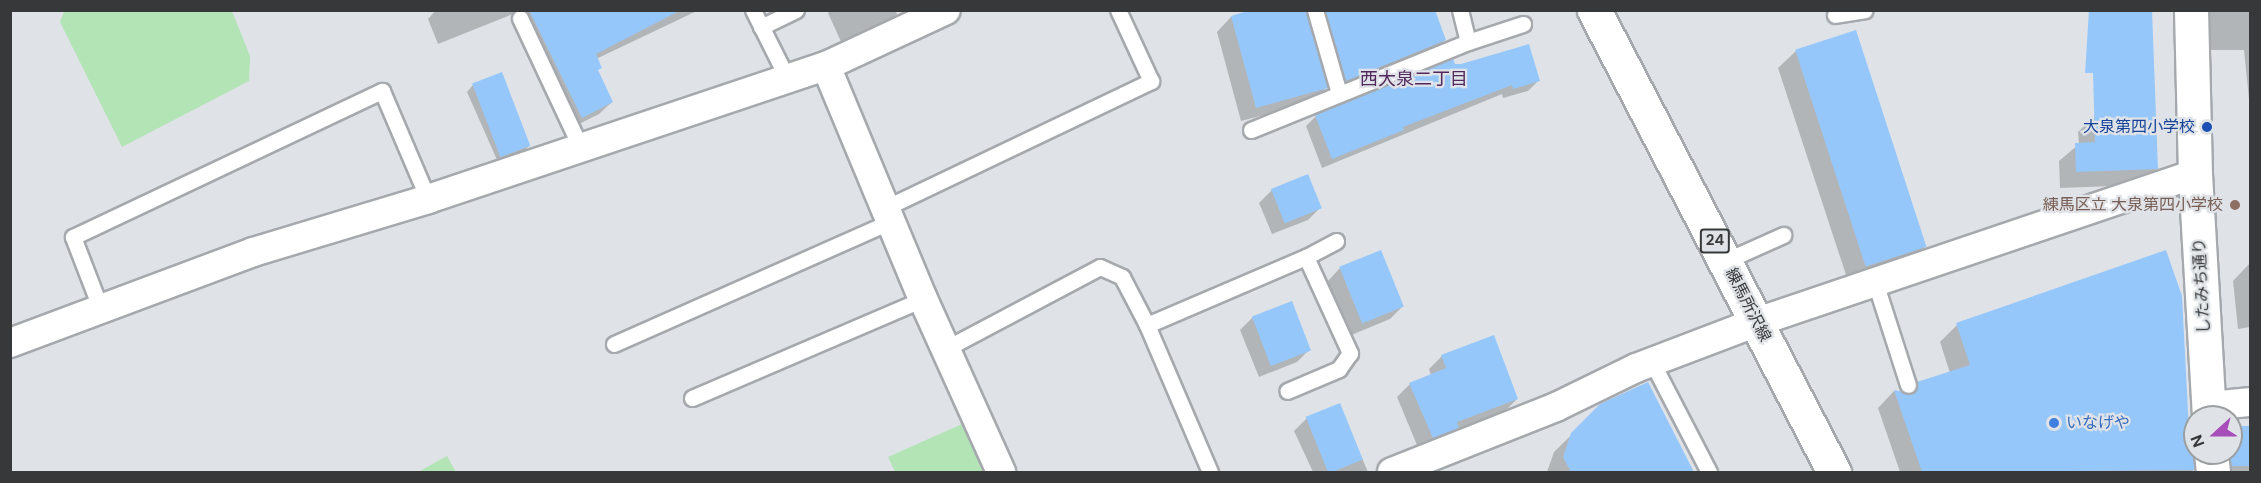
<!DOCTYPE html>
<html>
<head>
<meta charset="utf-8">
<style>
	body { margin:0 }
	#map { position:relative; width:2261px; height:483px; overflow:hidden; background:#dfe3e7; font-family:"DM Sans","Noto Sans JP",sans-serif }
	div>[style] { position:absolute }
	.green>* { inset:0; background:#b2e4b6 }
	.shadow>* { inset:0; background:#0003 }
	.building>* { inset:0; background:#96c7fb; transform-origin:0 0 }
	.roads { filter:drop-shadow(2px 0 #a5a9ad) drop-shadow(-2px 0 #a5a9ad) drop-shadow(0 2px #a5a9ad) drop-shadow(0 -2px #a5a9ad) }
	.lane>* { height:15px; margin:-7.5px; padding:0 7.5px; transform-origin:7.5px; border-radius:7.5px; background:#fff }
	.street>* { height:28px; margin:-14px; padding:0 14px; transform-origin:14px; border-radius:14px; background:#fff }
	.secondary>* { height:33px; margin:-16.5px; padding:0 16.5px; transform-origin:16.5px; border-radius:16.5px; background:#fff }
	.primary>* { height:33px; margin:-16.5px; padding:0 16.5px; transform-origin:16.5px; border-radius:16.5px; background:#fff }
	.dots>* { width:16px; height:16px; translate:-50% -50%; box-sizing:border-box; border:3px solid #dfe3e7; border-radius:50% }
	span { translate:-50% -50%; white-space:nowrap; text-align:center; line-height:1.15; -webkit-text-stroke:4.5px #dfe3e7; paint-order:stroke }
	.shield-label span { padding:2px 4px; background:#dfe3e7; border:2px solid; border-radius:4px; -webkit-text-stroke-width:0 }
	.shield-label { font-size:15px; color:#363839; font-weight:700 }
	.transit-label { font-size:16px; color:#164399 }
	.right { translate:-100% -50%; text-align:right }
	.education-label { font-size:16px; color:#785e54 }
	.street-label { font-size:16px; color:#363839 }
	.shop-label { font-size:16px; color:#366cbe }
	.left { translate:0 -50%; text-align:left }
	.neighbourhood-label { font-size:18px; color:#53285c }
	.frame { position:absolute; inset:0; border:12px solid #363839; pointer-events:none }
	.north { position:absolute; left:2183px; top:405px; width:60px; height:60px; box-sizing:border-box; background:#dfe3e7; border:2px solid #9b9fa1; border-radius:50%; rotate:249deg; font-size:16px; font-weight:700; line-height:24px; text-align:center; color:#363839 }
	.north::after { content:''; display:block; margin:auto; width:21px; height:27px; background:#a84eba; clip-path:polygon(50% 0,100% 100%,50% 72%,0 100%) }
</style>
</head>
<body>
<div id="map">
	<div class="green">
		<div style="clip-path:polygon(64px 11px,232px 11px,250px 56px,249px 81px,122px 147px,60px 22px)"></div>
		<div style="clip-path:polygon(962px 424px,983px 472px,895px 472px,888px 457px)"></div>
		<div style="clip-path:polygon(447px 456px,456px 472px,418px 472px)"></div>
	</div>
	<div class="shadow">
		<div style="clip-path:polygon(436px 10px,699px 10px,596px 59px,597px 71px,612px 102px,599px 114px,569px 129px,513px 14px,438px 44px,428px 19px)"></div>
		<div style="clip-path:polygon(831px 10px,895px 10px,897px 14px,884px 27px,843px 46px,828px 13px)"></div>
		<div style="clip-path:polygon(1256px 10px,1368px 10px,1445px 40px,1430px 55px,1331px 95px,1306px 18px,1326px 88px,1311px 103px,1241px 121px,1217px 32px,1231px 17px)"></div>
		<div style="clip-path:polygon(2199px 10px,2250px 10px,2250px 109px,2244px 50px,2197px 50px)"></div>
		<div style="clip-path:polygon(1796px 51px,1925px 247px,1908px 264px,1849px 284px,1778px 68px)"></div>
		<div style="clip-path:polygon(1454px 66px,1538px 81px,1528px 91px,1503px 98px,1502px 94px,1322px 168px,1306px 126px,1316px 116px)"></div>
		<div style="clip-path:polygon(473px 85px,529px 146px,522px 153px,498px 162px,467px 92px)"></div>
		<div style="clip-path:polygon(2095px 116px,2156px 169px,2140px 185px,2060px 188px,2059px 161px,2079px 144px,2078px 132px)"></div>
		<div style="clip-path:polygon(1272px 190px,1321px 207px,1308px 220px,1272px 234px,1259px 203px)"></div>
		<div style="clip-path:polygon(1380px 252px,1403px 306px,1390px 319px,1349px 336px,1327px 282px,1339px 269px)"></div>
		<div style="clip-path:polygon(2250px 263px,2250px 327px,2238px 329px,2233px 281px)"></div>
		<div style="clip-path:polygon(1253px 317px,1310px 349px,1297px 362px,1259px 377px,1240px 330px)"></div>
		<div style="clip-path:polygon(1957px 325px,2195px 433px,2193px 472px,1900px 472px,1878px 408px,1894px 391px,1907px 394px,1918px 383px,1950px 373px,1940px 342px)"></div>
		<div style="clip-path:polygon(1442px 356px,1517px 399px,1504px 412px,1454px 431px,1445px 440px,1419px 450px,1397px 397px,1410px 384px,1431px 375px,1429px 369px)"></div>
		<div style="clip-path:polygon(1647px 384px,1692px 472px,1547px 472px,1554px 452px,1601px 406px)"></div>
		<div style="clip-path:polygon(1339px 405px,1368px 472px,1313px 472px,1294px 431px,1307px 418px)"></div>
		<div style="clip-path:polygon(2250px 427px,2250px 472px,2216px 472px,2210px 453px,2231px 453px,2231px 429px)"></div>
	</div>
	<div class="building">
		<div style="clip-path:polygon(529px 10px,681px 10px,596px 54px,602px 68px,598px 70px,613px 102px,582px 118px)"></div>
		<div style="clip-path:polygon(1250px 10px,1306px 10px,1328px 88px,1256px 108px,1231px 16px)"></div>
		<div style="clip-path:polygon(1325px 10px,1435px 10px,1446px 40px,1346px 81px)"></div>
		<div style="clip-path:polygon(2089px 10px,2152px 10px,2158px 169px,2076px 172px,2075px 143px,2095px 142px,2093px 73px,2085px 73px)"></div>
		<div style="left:1856px;top:30px;width:228px;height:64px;rotate:72deg"></div>
		<div style="clip-path:polygon(1529px 44px,1540px 81px,1513px 89px,1512px 85px,1403px 127px,1404px 130px,1332px 159px,1315px 115px,1453px 59px,1455px 64px,1461px 64px)"></div>
		<div style="left:502px;top:72px;width:79px;height:32px;rotate:69deg"></div>
		<div style="left:1308px;top:174px;width:37px;height:40px;rotate:68deg"></div>
		<div style="left:1381px;top:250px;width:61px;height:45px;rotate:68deg"></div>
		<div style="clip-path:polygon(2166px 250px,2182px 296px,2189px 430px,2195px 430px,2194px 470px,1922px 472px,1894px 390px,1912px 394px,1917px 382px,1970px 365px,1956px 323px)"></div>
		<div style="left:1292px;top:301px;width:53px;height:43px;rotate:69deg"></div>
		<div style="clip-path:polygon(1494px 335px,1518px 399px,1457px 422px,1459px 428px,1433px 438px,1409px 383px,1446px 368px,1441px 355px)"></div>
		<div style="clip-path:polygon(1648px 382px,1694px 472px,1571px 472px,1563px 457px,1571px 433px,1600px 404px)"></div>
		<div style="left:1340px;top:403px;width:61px;height:37px;rotate:68deg"></div>
		<div style="left:2250px;top:426px;width:40px;height:19px;rotate:90deg"></div>
	</div>
	<div class="roads">
		<div class="lane">
			<div style="left:753px;top:10px;width:76px;rotate:63.4deg"></div>
			<div style="left:1315px;top:10px;width:86px;rotate:73.9deg"></div>
			<div style="left:1835px;top:15px;width:30px;rotate:-9deg"></div>
			<div style="left:520px;top:18px;width:144px;rotate:64.9deg"></div>
			<div style="left:761px;top:27px;width:39px;rotate:-26deg"></div>
			<div style="left:1468px;top:42px;width:58px;rotate:-18.1deg"></div>
			<div style="left:1251px;top:130px;width:234px;rotate:-22.1deg"></div>
			<div style="left:1468px;top:42px;width:33px;rotate:-104deg"></div>
			<div style="left:885px;top:208px;width:295px;rotate:-25.5deg"></div>
			<div style="left:1151px;top:81px;width:78px;rotate:-114.9deg"></div>
			<div style="left:1306px;top:257px;width:34px;rotate:-28deg"></div>
			<div style="left:1725px;top:261px;width:64px;rotate:-24.1deg"></div>
			<div style="left:1875px;top:282px;width:108px;rotate:72.2deg"></div>
			<div style="left:100px;top:307px;width:75px;rotate:-111.1deg"></div>
			<div style="left:73px;top:237px;width:342px;rotate:-25.3deg"></div>
			<div style="left:382px;top:91px;width:117px;rotate:66.9deg"></div>
			<div style="left:1147px;top:325px;width:173px;rotate:-23.2deg"></div>
			<div style="left:1306px;top:257px;width:106px;rotate:65.4deg"></div>
			<div style="left:1350px;top:353px;width:19px;rotate:125deg"></div>
			<div style="left:1339px;top:369px;width:56px;rotate:157.1deg"></div>
			<div style="left:614px;top:344px;width:303px;rotate:-23.9deg"></div>
			<div style="left:945px;top:349px;width:175px;rotate:-27.9deg"></div>
			<div style="left:1100px;top:267px;width:24px;rotate:24deg"></div>
			<div style="left:1122px;top:277px;width:54px;rotate:62.5deg"></div>
			<div style="left:1147px;top:325px;width:160px;rotate:66.8deg"></div>
			<div style="left:1652px;top:362px;width:124px;rotate:62.6deg"></div>
			<div style="left:692px;top:398px;width:251px;rotate:-23.2deg"></div>
		</div>
		<div class="street">
			<div style="left:826px;top:66px;width:252px;rotate:67.4deg"></div>
			<div style="left:923px;top:299px;width:190px;rotate:65.7deg"></div>
			<div style="left:10px;top:343px;width:259px;rotate:-20.5deg"></div>
			<div style="left:253px;top:252px;width:183px;rotate:-16.8deg"></div>
			<div style="left:428px;top:199px;width:420px;rotate:-18.5deg"></div>
			<div style="left:826px;top:66px;width:132px;rotate:-25deg"></div>
			<div style="left:2209px;top:406px;width:41px;rotate:-5.6deg"></div>
			<div style="left:1392px;top:472px;width:176px;rotate:-21.6deg"></div>
			<div style="left:1556px;top:407px;width:89px;rotate:-26deg"></div>
			<div style="left:1636px;top:368px;width:129px;rotate:-20.8deg"></div>
			<div style="left:1757px;top:322px;width:462px;rotate:-18.7deg"></div>
		</div>
		<div class="secondary">
			<div style="left:2191px;top:10px;width:164px;rotate:88.6deg"></div>
			<div style="left:2195px;top:174px;width:243px;rotate:86.7deg"></div>
			<div style="left:2211px;top:453px;width:19px;rotate:84deg"></div>
		</div>
		<div class="primary">
			<div style="left:1594px;top:10px;width:521px;rotate:62.55deg"></div>
		</div>
	</div>
	<div class="dots">
		<div style="left:2207px;top:127px;background:#1a4fb4"></div>
		<div style="left:2235px;top:205px;background:#8d6e63"></div>
		<div style="left:2054px;top:423px;background:#3f7fe0"></div>
	</div>
	<div class="shield-label">
		<span style="left:1715px;top:241px">24</span>
	</div>
	<div class="transit-label">
		<span class="right" style="left:2195px;top:127px">大泉第四小学校</span>
	</div>
	<div class="education-label">
		<span class="right" style="left:2223px;top:205px">練馬区立 大泉第四小学校</span>
	</div>
	<div class="street-label">
		<span style="left:2202px;top:286px;rotate:-93deg">したみち通り</span>
		<span style="left:1748px;top:305px;rotate:63deg">練馬所沢線</span>
	</div>
	<div class="shop-label">
		<span class="left" style="left:2066px;top:423px">いなげや</span>
	</div>
	<div class="neighbourhood-label">
		<span style="left:1414px;top:79px">西大泉二丁目</span>
	</div>
	<div class="frame"></div>
	<div class="north">N</div>
</div>
</body>
</html>
